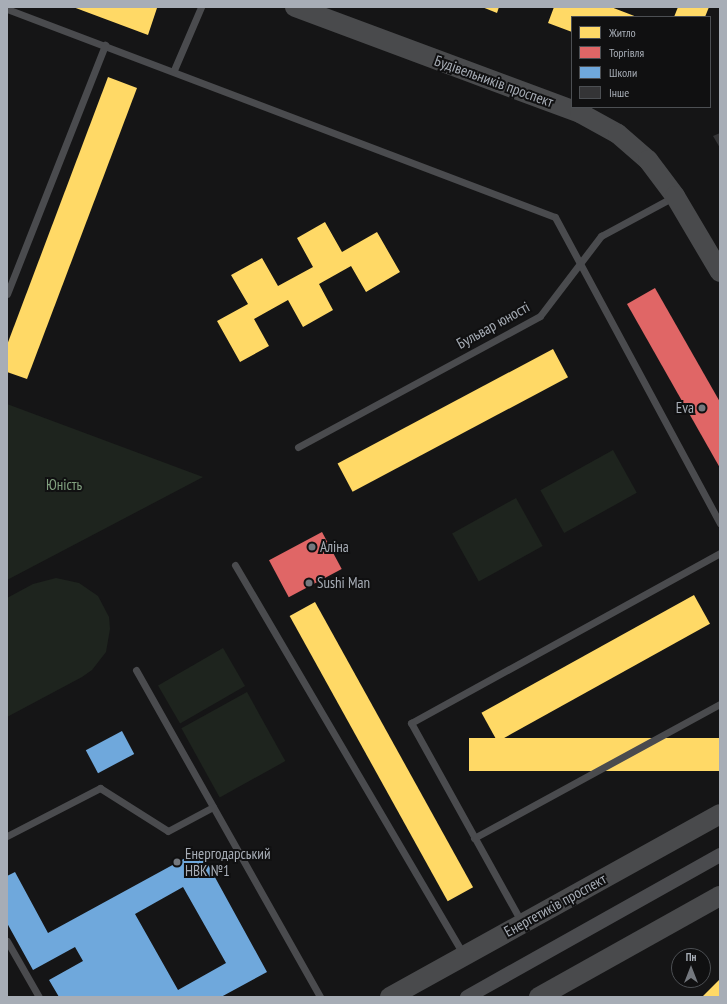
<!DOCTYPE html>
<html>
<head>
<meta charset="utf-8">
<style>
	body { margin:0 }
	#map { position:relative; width:727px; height:1004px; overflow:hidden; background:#151516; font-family:"PT Sans Narrow",sans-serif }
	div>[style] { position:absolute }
	.green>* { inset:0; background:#1e241e; transform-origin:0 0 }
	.homes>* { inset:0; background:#ffd966; transform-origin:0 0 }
	.shops>* { inset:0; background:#e06666; transform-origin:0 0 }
	.schools>* { inset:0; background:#6fa8dc; transform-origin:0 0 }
	.building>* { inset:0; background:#343436 }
	.lane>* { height:7px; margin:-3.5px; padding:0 3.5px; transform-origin:3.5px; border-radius:3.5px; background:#4a4b4e }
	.street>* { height:14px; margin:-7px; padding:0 7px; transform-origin:7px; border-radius:7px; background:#4a4b4e }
	.secondary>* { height:20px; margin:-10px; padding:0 10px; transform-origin:10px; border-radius:10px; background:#494a4c }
	.dots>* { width:11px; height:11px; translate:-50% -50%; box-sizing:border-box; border:2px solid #101011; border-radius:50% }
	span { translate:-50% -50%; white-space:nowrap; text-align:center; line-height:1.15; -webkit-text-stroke:4px #101011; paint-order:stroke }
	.street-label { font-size:15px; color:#a7adb6 }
	.poi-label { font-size:15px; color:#a7adb6 }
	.right { translate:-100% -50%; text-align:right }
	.left { translate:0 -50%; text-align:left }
	.park-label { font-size:15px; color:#81a07f }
	.frame { position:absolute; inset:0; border:8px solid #a7adb6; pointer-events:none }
	.legend { position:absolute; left:571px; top:16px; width:140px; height:92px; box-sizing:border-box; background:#101011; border:1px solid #4c4f53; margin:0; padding:5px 7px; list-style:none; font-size:12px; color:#a7adb6 }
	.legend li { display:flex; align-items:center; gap:8px; height:20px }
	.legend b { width:20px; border:1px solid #4c4f53 }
	.north { position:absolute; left:671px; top:948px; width:40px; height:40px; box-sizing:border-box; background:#101011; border:1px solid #4c4f53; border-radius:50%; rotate:0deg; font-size:11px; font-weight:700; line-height:16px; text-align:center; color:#a7adb6 }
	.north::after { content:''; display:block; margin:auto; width:14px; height:18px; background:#74787e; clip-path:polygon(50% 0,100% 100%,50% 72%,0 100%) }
</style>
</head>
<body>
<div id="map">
	<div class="green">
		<div style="clip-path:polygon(7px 404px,203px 477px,7px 580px)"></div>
		<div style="left:613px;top:450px;width:49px;height:83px;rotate:61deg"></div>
		<div style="left:516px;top:498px;width:55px;height:73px;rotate:61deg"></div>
		<div style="clip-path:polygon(56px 578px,79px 583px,98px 596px,109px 617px,110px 629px,106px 652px,92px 670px,82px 677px,7px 717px,7px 598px,33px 584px)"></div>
		<div style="left:223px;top:648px;width:44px;height:75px;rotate:60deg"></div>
		<div style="left:247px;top:692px;width:79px;height:75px;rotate:61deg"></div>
	</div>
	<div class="homes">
		<div style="clip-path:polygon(73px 7px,155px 7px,157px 8px,148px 35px)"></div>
		<div style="clip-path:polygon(482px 7px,499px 7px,497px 13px)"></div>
		<div style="clip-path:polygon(554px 7px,611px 7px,637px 17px,572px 17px,572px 32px,548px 23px)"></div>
		<div style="clip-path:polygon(678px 7px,709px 7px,705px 17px,674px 17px)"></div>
		<div style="clip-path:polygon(108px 77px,137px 88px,27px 379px,7px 372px,7px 345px)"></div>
		<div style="clip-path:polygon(325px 222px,342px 252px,377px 232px,400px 272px,366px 292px,351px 266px,319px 284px,333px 310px,303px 327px,288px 300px,254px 319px,269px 346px,240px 362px,217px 321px,248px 304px,231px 275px,262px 258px,278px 286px,313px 267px,297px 238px)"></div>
		<div style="left:553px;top:349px;width:32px;height:244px;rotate:62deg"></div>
		<div style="left:694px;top:595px;width:33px;height:243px;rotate:61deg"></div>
		<div style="left:315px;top:602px;width:326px;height:29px;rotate:61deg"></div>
		<div style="left:720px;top:738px;width:33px;height:251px;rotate:90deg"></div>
		<div style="clip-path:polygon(720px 979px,720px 997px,702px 997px)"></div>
	</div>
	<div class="shops">
		<div style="clip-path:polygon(655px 288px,720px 402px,720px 468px,627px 304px)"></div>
		<div style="left:322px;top:532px;width:42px;height:60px;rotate:62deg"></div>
	</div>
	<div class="schools">
		<div style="left:122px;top:731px;width:26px;height:41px;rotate:62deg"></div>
		<div style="clip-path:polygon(evenodd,200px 850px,267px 972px,221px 997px,59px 997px,49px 980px,83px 961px,75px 947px,33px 970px,7px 923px,7px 876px,15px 872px,48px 933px,200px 850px,183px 887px,226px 963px,178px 990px,135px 914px,183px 887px)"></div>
	</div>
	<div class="building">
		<div style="clip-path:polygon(720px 133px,720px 148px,713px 136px)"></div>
	</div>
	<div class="lane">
		<div style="left:7px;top:9px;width:586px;rotate:20.78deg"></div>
		<div style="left:555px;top:217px;width:348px;rotate:61.7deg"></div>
		<div style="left:174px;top:70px;width:69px;rotate:-66.8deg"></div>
		<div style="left:7px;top:294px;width:268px;rotate:-68.5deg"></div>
		<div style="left:298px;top:447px;width:275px;rotate:-28.4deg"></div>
		<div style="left:540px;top:316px;width:101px;rotate:-52.7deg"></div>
		<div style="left:601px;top:236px;width:84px;rotate:-28.4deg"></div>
		<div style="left:235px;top:565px;width:452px;rotate:59.6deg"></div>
		<div style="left:136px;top:670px;width:375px;rotate:60.6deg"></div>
		<div style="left:7px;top:836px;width:105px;rotate:-27.3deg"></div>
		<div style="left:100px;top:788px;width:80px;rotate:32.3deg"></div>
		<div style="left:168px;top:831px;width:51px;rotate:-28.1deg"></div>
		<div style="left:474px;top:838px;width:280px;rotate:-28.6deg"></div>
		<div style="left:522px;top:923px;width:229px;rotate:-119deg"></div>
		<div style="left:411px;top:723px;width:353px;rotate:-28.8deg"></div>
		<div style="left:7px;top:941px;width:64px;rotate:60.3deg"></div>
	</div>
	<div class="street">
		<div style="left:467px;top:997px;width:290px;rotate:-29.3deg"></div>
	</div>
	<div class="secondary">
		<div style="left:295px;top:7px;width:304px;rotate:20.4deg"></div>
		<div style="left:580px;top:113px;width:43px;rotate:28.9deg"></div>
		<div style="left:618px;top:134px;width:40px;rotate:41deg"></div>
		<div style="left:648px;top:160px;width:45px;rotate:53.1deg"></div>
		<div style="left:675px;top:196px;width:88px;rotate:59.4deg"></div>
		<div style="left:390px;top:997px;width:377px;rotate:-29deg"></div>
		<div style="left:539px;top:997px;width:207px;rotate:-29.2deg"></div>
	</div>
	<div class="dots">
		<div style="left:702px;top:408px;background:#74787e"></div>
		<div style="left:312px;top:547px;background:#74787e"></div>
		<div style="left:309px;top:583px;background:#74787e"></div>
		<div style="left:177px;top:862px;background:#74787e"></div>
	</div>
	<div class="street-label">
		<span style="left:494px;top:81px;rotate:20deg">Будівельників проспект</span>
		<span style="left:493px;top:325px;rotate:-29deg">Бульвар юності</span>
		<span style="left:555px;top:905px;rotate:-29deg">Енергетиків проспект</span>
	</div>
	<div class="poi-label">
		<span class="right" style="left:694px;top:408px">Eva</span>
		<span class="left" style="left:320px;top:547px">Аліна</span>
		<span class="left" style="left:317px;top:583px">Sushi Man</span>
		<span class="left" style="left:185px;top:862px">Енергодарський<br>НВК №1</span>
	</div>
	<div class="park-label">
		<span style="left:64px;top:485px">Юність</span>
	</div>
	<div class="frame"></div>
	<ul class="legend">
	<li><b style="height:11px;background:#ffd966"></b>Житло</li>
	<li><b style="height:11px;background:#e06666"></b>Торгівля</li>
	<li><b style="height:11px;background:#6fa8dc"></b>Школи</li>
	<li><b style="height:11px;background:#343436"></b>Інше</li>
	</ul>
	<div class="north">Пн</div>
</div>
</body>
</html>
